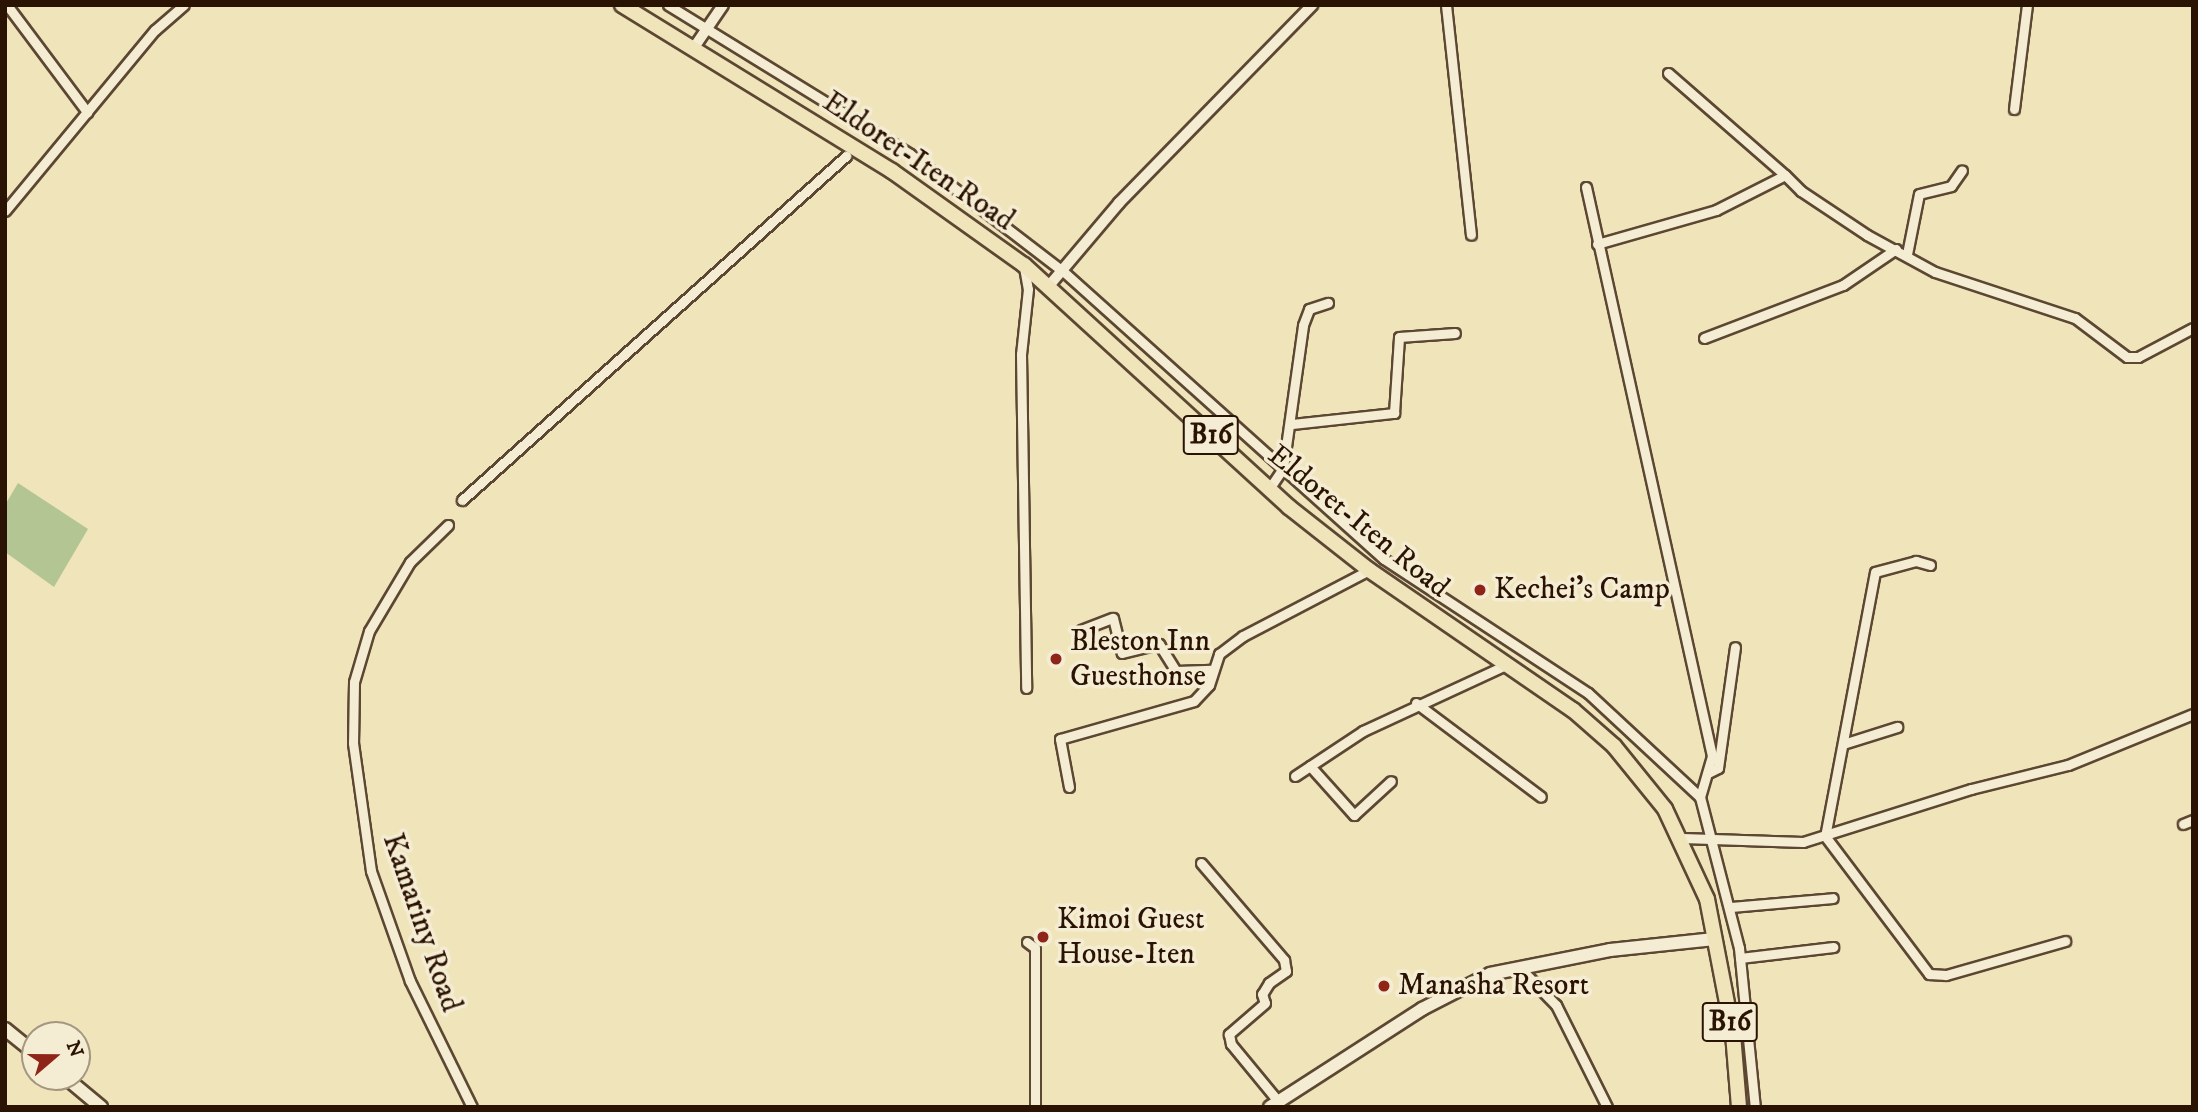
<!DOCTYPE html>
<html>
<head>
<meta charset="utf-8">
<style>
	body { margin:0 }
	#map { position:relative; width:2198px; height:1112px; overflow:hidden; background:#f0e4bb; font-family:"IM FELL DW Pica",serif }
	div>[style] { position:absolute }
	.green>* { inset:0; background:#b4c594 }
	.roads { filter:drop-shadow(2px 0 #5c4732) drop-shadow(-2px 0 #5c4732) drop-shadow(0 2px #5c4732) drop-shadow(0 -2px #5c4732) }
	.minor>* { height:9px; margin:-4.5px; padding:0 4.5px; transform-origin:4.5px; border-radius:4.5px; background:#f5edd3 }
	.tertiary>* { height:10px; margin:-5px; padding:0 5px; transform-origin:5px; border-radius:5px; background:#f5edd3 }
	.secondary>* { height:12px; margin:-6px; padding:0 6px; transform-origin:6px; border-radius:6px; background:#f5edd3 }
	.primary>* { height:14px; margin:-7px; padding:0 7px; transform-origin:7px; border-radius:7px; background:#f0e4bb }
	.dots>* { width:19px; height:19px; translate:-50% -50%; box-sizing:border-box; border:4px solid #f5edd3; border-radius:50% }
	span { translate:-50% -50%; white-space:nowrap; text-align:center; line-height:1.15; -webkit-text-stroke:7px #f5edd3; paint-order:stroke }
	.shield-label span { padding:2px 5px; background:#f5edd3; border:2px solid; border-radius:5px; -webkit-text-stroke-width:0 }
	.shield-label { font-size:28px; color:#2b1304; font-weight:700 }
	.street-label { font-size:30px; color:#2b1304 }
	.poi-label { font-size:30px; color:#2b1304 }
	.left { translate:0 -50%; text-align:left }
	.frame { position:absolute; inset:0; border:7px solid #2b1304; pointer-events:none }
	.north { position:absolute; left:21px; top:1021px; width:70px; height:70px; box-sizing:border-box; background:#f5edd3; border:2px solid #a49680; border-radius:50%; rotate:70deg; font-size:19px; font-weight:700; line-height:28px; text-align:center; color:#2b1304 }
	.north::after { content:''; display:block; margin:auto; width:24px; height:32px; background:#8f2418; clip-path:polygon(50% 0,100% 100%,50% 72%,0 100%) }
</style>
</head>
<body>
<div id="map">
	<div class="green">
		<div style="clip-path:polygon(18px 483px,88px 529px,54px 587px,5px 552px,5px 505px)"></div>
	</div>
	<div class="roads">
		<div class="minor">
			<div style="left:7px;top:5px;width:134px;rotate:53.2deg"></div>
			<div style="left:668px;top:5px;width:284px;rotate:31.6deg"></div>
			<div style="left:910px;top:154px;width:194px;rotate:37.5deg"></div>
			<div style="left:1064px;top:272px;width:430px;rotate:41.9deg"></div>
			<div style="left:1384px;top:559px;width:244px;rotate:33.3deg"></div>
			<div style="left:1588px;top:693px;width:153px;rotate:42.9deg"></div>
			<div style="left:1446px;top:5px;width:231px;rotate:83.8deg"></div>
			<div style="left:1668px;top:73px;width:155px;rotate:41.1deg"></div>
			<div style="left:2014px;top:109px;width:105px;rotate:-82.9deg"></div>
			<div style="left:1586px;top:187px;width:583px;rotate:77.51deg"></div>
			<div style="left:1712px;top:756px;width:43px;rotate:106.3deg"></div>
			<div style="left:1700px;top:797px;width:156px;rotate:75.5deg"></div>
			<div style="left:1739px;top:948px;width:160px;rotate:84.3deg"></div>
			<div style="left:5px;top:211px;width:235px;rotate:-50.4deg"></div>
			<div style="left:155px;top:30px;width:38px;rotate:-41deg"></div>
			<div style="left:1597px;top:244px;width:124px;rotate:-15.9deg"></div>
			<div style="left:1716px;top:210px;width:77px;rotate:-26.9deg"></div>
			<div style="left:1785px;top:175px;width:23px;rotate:45deg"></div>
			<div style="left:1801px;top:191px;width:79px;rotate:33.7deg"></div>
			<div style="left:1867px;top:235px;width:77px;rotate:28.6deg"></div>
			<div style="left:1935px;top:272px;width:147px;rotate:18.2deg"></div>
			<div style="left:2075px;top:318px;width:65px;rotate:36.9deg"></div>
			<div style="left:2127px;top:357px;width:11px"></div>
			<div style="left:2138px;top:357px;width:62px;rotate:-27.8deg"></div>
			<div style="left:1907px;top:254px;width:61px;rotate:-78.7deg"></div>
			<div style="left:1919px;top:194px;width:33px;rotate:-14deg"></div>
			<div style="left:1951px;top:186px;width:19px;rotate:-55deg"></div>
			<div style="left:1024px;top:267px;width:22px;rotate:80deg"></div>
			<div style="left:1028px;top:289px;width:65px;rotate:96.1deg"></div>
			<div style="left:1021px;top:354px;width:334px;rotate:89.1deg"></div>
			<div style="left:1704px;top:338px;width:149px;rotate:-20.9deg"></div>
			<div style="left:1843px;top:285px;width:64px;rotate:-34.2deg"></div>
			<div style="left:1292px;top:424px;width:103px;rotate:-6.2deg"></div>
			<div style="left:1394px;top:413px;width:76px;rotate:-86.2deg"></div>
			<div style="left:1399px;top:337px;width:56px;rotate:-4.1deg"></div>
			<div style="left:1269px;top:489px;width:25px;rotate:-56deg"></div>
			<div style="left:1283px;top:468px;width:144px;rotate:-82deg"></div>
			<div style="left:1303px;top:325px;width:17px;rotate:-69deg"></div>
			<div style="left:1309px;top:309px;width:20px;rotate:-18deg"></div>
			<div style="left:462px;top:500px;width:516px;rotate:-41.86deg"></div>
			<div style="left:448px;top:525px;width:53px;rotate:135.8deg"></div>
			<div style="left:410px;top:562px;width:80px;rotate:120.7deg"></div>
			<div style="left:369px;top:631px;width:53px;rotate:106.4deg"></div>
			<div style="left:354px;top:682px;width:61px;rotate:90.9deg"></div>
			<div style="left:353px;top:743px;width:129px;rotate:82deg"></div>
			<div style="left:371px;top:871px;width:117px;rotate:70.5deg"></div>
			<div style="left:410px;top:981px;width:140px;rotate:63.8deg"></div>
			<div style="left:1930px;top:565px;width:15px;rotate:-164deg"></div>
			<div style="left:1916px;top:561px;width:42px;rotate:165deg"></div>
			<div style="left:1875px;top:572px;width:269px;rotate:100.7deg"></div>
			<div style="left:1825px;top:836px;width:173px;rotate:53deg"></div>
			<div style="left:1929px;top:974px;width:17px;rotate:3deg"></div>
			<div style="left:1946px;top:975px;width:124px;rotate:-15.9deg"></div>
			<div style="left:1081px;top:630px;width:34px;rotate:-21deg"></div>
			<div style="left:1113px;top:618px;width:36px;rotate:76deg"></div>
			<div style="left:1122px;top:653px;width:38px;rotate:-14deg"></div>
			<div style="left:1159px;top:644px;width:32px;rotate:58deg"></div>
			<div style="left:1176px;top:671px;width:36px;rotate:-2deg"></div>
			<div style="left:1416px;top:703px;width:156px;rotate:36.9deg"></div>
			<div style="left:1843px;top:744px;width:57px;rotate:-17.5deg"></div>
			<div style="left:1310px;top:766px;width:66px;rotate:48.1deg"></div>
			<div style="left:1354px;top:815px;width:50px;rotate:-42.6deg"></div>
			<div style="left:1710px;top:772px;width:9px;rotate:-27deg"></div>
			<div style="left:1718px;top:768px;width:122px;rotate:-82deg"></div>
			<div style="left:1295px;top:776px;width:82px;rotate:-33.5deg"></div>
			<div style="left:1363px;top:731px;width:157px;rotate:-24.8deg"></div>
			<div style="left:1069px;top:787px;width:49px;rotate:-100.6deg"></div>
			<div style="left:1060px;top:739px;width:139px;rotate:-15.8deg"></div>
			<div style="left:1194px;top:701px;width:22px;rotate:-47deg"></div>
			<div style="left:1209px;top:685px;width:33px;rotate:-72deg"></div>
			<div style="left:1219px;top:654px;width:30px;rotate:-37deg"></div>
			<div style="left:1243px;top:636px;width:142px;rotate:-27.6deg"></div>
			<div style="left:2183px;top:824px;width:11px;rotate:-22deg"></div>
			<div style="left:1682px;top:838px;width:121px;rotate:1.9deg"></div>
			<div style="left:1803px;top:842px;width:176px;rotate:-17.5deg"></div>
			<div style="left:1971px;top:789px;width:100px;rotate:-13.9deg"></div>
			<div style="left:2068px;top:765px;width:135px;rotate:-22.2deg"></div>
			<div style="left:1201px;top:863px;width:128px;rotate:49.4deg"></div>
			<div style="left:1284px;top:960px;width:11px;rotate:80deg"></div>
			<div style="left:1286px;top:971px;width:21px;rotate:145deg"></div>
			<div style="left:1269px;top:983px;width:13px;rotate:122deg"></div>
			<div style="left:1262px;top:994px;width:9px;rotate:72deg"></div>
			<div style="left:1265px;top:1003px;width:48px;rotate:139.3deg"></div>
			<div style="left:1229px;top:1034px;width:10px;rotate:79deg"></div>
			<div style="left:1231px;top:1044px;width:74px;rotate:50.5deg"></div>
			<div style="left:1731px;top:907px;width:102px;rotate:-5deg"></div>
			<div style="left:1027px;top:942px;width:10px;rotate:37deg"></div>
			<div style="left:1035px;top:948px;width:159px;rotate:90deg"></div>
			<div style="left:1740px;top:958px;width:94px;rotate:-6.7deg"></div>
			<div style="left:1520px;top:968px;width:52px;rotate:45.8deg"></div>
			<div style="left:1556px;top:1005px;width:114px;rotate:63.4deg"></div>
		</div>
		<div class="tertiary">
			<div style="left:693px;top:49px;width:53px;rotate:-55.7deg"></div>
			<div style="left:1048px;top:287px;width:110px;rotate:-49.8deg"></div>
			<div style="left:1119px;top:203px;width:277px;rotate:-45.7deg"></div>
		</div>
		<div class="secondary">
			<div style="left:5px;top:1029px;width:38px;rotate:39deg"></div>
			<div style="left:65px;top:1077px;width:47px;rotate:39.8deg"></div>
			<div style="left:1270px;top:1107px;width:181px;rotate:-32.8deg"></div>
			<div style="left:1422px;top:1009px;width:76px;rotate:-27.2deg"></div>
			<div style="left:1490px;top:974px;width:122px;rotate:-11.3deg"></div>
			<div style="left:1610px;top:950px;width:105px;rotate:-6deg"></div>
		</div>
		<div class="primary">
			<div style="left:622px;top:5px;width:317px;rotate:31.6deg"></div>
			<div style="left:892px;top:171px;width:162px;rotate:35.5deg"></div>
			<div style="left:1024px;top:265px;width:359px;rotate:42.4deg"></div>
			<div style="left:1289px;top:507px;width:102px;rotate:38.2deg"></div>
			<div style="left:1369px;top:570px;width:247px;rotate:34.5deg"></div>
			<div style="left:1573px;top:710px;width:55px;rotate:41.3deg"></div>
			<div style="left:1614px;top:746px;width:81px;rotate:51deg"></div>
			<div style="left:1665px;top:809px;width:99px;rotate:65deg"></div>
			<div style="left:1707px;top:899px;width:137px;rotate:79.1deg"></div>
			<div style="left:1733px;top:1034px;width:73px;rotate:85.3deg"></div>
		</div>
	</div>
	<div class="dots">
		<div style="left:1480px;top:590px;background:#8f2418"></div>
		<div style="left:1056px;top:659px;background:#8f2418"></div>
		<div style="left:1043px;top:937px;background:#8f2418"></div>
		<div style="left:1384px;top:986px;background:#8f2418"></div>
	</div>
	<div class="shield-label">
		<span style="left:1211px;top:435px">B16</span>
		<span style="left:1730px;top:1022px">B16</span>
	</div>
	<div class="street-label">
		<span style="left:918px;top:162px;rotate:34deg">Eldoret-Iten Road</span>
		<span style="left:1358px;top:522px;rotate:39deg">Eldoret-Iten Road</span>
		<span style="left:421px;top:923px;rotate:71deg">Kamariny Road</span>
	</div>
	<div class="poi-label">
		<span class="left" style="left:1494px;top:590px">Kechei's Camp</span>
		<span class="left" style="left:1070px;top:659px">Bleston Inn<br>Guesthonse</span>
		<span class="left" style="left:1057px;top:937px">Kimoi Guest<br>House-Iten</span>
		<span class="left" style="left:1398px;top:986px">Manasha Resort</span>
	</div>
	<div class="frame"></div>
	<div class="north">N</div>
</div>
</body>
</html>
